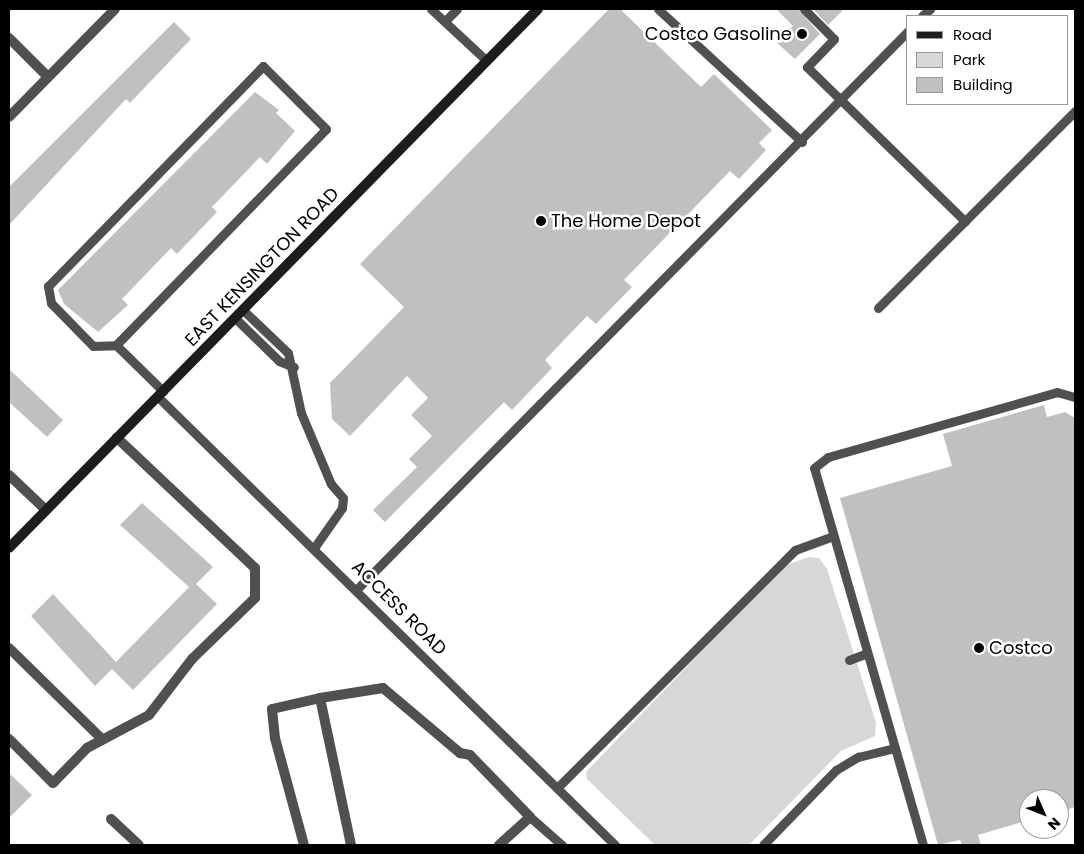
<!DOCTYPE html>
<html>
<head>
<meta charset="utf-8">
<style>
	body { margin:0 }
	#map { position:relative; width:1084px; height:854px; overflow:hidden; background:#fff; font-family:Poppins,sans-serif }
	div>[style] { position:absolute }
	.green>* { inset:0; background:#d7d7d7 }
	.building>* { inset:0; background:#c0c0c0 }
	.lane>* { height:9px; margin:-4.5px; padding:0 4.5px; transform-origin:4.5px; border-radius:4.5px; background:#505050 }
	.street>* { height:10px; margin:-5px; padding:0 5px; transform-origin:5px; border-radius:5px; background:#505050 }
	.secondary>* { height:10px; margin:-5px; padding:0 5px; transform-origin:5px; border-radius:5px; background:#1d1d1d }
	.dots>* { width:14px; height:14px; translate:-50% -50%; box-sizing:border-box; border:2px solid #fff; border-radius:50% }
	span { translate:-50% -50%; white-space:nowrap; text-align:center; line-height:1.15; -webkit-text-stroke:5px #fff; paint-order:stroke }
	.poi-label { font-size:18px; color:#000 }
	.right { translate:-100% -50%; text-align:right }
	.left { translate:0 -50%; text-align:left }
	.street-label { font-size:18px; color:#000 }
	.frame { position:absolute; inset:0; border:10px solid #000; pointer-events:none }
	.legend { position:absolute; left:906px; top:15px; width:162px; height:90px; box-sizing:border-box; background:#fff; border:1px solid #999; margin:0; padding:6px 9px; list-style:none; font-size:15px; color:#000 }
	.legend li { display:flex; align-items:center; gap:10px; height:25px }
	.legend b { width:25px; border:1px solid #999 }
	.north { position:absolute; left:1019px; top:789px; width:50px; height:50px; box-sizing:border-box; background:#fff; border:1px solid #999; border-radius:50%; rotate:134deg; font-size:14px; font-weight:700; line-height:20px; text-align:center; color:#000 }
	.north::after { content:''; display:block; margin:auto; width:18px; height:22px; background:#000; clip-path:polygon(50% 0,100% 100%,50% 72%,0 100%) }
</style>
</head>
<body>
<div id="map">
	<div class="green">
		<div style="clip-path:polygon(809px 557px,819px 558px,827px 569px,876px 723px,875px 736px,841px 751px,749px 845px,655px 845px,587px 779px,586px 772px,783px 566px)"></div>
	</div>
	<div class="building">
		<div style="clip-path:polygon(609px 9px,620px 9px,701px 87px,714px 74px,772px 130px,759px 143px,766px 150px,739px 179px,730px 171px,624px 280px,632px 287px,596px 324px,587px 316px,545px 360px,552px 368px,512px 410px,504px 402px,385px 522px,373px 510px,417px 467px,409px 459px,432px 436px,411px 415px,428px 398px,407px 376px,350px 436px,332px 419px,330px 383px,404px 307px,360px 264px)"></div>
		<div style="clip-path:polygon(776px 9px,798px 9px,820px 34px,795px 59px,777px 43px,793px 26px)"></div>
		<div style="clip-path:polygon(813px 9px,844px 9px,828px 25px)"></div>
		<div style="clip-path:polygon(174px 22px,191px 39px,130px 103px,126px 99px,9px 225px,9px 187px)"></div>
		<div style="clip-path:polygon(255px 92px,279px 110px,276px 113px,295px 131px,267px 164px,260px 157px,212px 207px,217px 212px,177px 254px,171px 248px,122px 299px,128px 305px,98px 332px,64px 304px,58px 290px)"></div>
		<div style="clip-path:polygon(9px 369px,63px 420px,47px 437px,9px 402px)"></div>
		<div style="clip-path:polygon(1044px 405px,1047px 417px,1065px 412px,1075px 418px,1075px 807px,1059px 812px,1059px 799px,1029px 799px,1029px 820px,978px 835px,981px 845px,962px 845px,960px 840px,938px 845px,840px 498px,952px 466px,943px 434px)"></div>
		<div style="clip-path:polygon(142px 503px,213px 567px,196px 584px,217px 604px,133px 690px,112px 669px,95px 686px,31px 616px,53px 594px,116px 662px,189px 587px,120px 525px)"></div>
		<div style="clip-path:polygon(9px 773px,32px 795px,9px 818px)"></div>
	</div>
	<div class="lane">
		<div style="left:431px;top:9px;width:76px;rotate:42.9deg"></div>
		<div style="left:658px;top:9px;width:196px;rotate:42.7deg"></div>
		<div style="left:804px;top:9px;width:42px;rotate:45deg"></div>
		<div style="left:834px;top:39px;width:39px;rotate:134deg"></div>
		<div style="left:807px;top:67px;width:221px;rotate:44.3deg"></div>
		<div style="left:922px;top:16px;width:11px;rotate:-41deg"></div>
		<div style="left:445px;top:21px;width:17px;rotate:-45deg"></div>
		<div style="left:878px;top:308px;width:279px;rotate:-45deg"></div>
		<div style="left:243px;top:310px;width:62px;rotate:43.7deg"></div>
		<div style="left:288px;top:353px;width:61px;rotate:77.8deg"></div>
		<div style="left:301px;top:413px;width:77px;rotate:67.1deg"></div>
		<div style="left:331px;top:484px;width:18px;rotate:49deg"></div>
		<div style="left:343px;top:498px;width:10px;rotate:96deg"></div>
		<div style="left:342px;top:508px;width:49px;rotate:125deg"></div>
		<div style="left:235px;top:318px;width:62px;rotate:44.3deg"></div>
		<div style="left:279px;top:361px;width:16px;rotate:22deg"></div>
		<div style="left:116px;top:345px;width:301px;rotate:-45.8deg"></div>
		<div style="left:326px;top:129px;width:89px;rotate:-135deg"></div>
		<div style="left:263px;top:66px;width:308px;rotate:134.3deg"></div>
		<div style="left:48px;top:286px;width:17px;rotate:80deg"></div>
		<div style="left:51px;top:303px;width:60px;rotate:45.7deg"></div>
		<div style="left:93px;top:346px;width:23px;rotate:-2deg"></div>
		<div style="left:116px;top:345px;width:66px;rotate:44.4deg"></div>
		<div style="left:158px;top:397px;width:640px;rotate:44.43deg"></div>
		<div style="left:357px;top:589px;width:784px;rotate:-45.36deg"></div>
		<div style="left:849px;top:660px;width:19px;rotate:-21deg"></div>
		<div style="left:557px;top:788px;width:337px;rotate:-45deg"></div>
		<div style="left:795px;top:550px;width:40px;rotate:-20.2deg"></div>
		<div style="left:530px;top:817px;width:43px;rotate:41.2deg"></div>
		<div style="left:763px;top:845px;width:105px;rotate:-45.8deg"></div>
		<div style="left:836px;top:770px;width:26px;rotate:-31deg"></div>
		<div style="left:858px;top:757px;width:37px;rotate:-14deg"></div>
		<div style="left:923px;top:845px;width:392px;rotate:-106.1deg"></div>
		<div style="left:814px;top:468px;width:18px;rotate:-38deg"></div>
		<div style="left:828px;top:457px;width:238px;rotate:-15.8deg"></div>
		<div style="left:1057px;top:392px;width:19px;rotate:16deg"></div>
	</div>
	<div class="street">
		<div style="left:9px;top:38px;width:55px;rotate:45deg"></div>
		<div style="left:9px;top:117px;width:151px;rotate:-45.5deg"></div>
		<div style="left:9px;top:475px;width:51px;rotate:43.4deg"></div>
		<div style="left:9px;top:648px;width:129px;rotate:44.4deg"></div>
		<div style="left:9px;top:739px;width:62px;rotate:45deg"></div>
		<div style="left:53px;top:783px;width:49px;rotate:-45.8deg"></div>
		<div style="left:87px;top:748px;width:70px;rotate:-28deg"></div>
		<div style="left:149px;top:715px;width:71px;rotate:-52.5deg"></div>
		<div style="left:192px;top:659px;width:88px;rotate:-44.1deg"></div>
		<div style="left:255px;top:598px;width:30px;rotate:-90deg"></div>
		<div style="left:255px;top:568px;width:190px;rotate:-136.7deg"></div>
		<div style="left:111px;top:819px;width:38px;rotate:43deg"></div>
		<div style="left:304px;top:845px;width:111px;rotate:-105.2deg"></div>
		<div style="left:275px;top:738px;width:29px;rotate:-96deg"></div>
		<div style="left:272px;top:709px;width:49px;rotate:-12.9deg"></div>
		<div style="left:351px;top:845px;width:150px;rotate:-101.9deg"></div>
		<div style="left:320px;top:698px;width:64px;rotate:-9deg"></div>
		<div style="left:383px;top:688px;width:101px;rotate:40.2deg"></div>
		<div style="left:460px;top:753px;width:10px;rotate:11deg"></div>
		<div style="left:470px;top:755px;width:86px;rotate:45.9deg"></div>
		<div style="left:530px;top:817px;width:42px;rotate:137.9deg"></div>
	</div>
	<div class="secondary">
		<div style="left:9px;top:548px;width:755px;rotate:-45.54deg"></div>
	</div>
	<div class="dots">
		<div style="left:802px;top:34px;background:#000"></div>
		<div style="left:541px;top:221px;background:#000"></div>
		<div style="left:979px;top:648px;background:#000"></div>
	</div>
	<div class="poi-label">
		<span class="right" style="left:792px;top:34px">Costco Gasoline</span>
		<span class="left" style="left:551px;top:221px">The Home Depot</span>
		<span class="left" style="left:989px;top:648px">Costco</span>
	</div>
	<div class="street-label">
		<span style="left:262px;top:267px;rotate:-46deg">EAST KENSINGTON ROAD</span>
		<span style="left:399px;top:608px;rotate:45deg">ACCESS ROAD</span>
	</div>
	<div class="frame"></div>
	<ul class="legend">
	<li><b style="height:6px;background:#1d1d1d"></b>Road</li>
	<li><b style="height:14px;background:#d7d7d7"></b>Park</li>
	<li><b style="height:14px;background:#c0c0c0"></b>Building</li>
	</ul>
	<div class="north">N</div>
</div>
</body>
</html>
